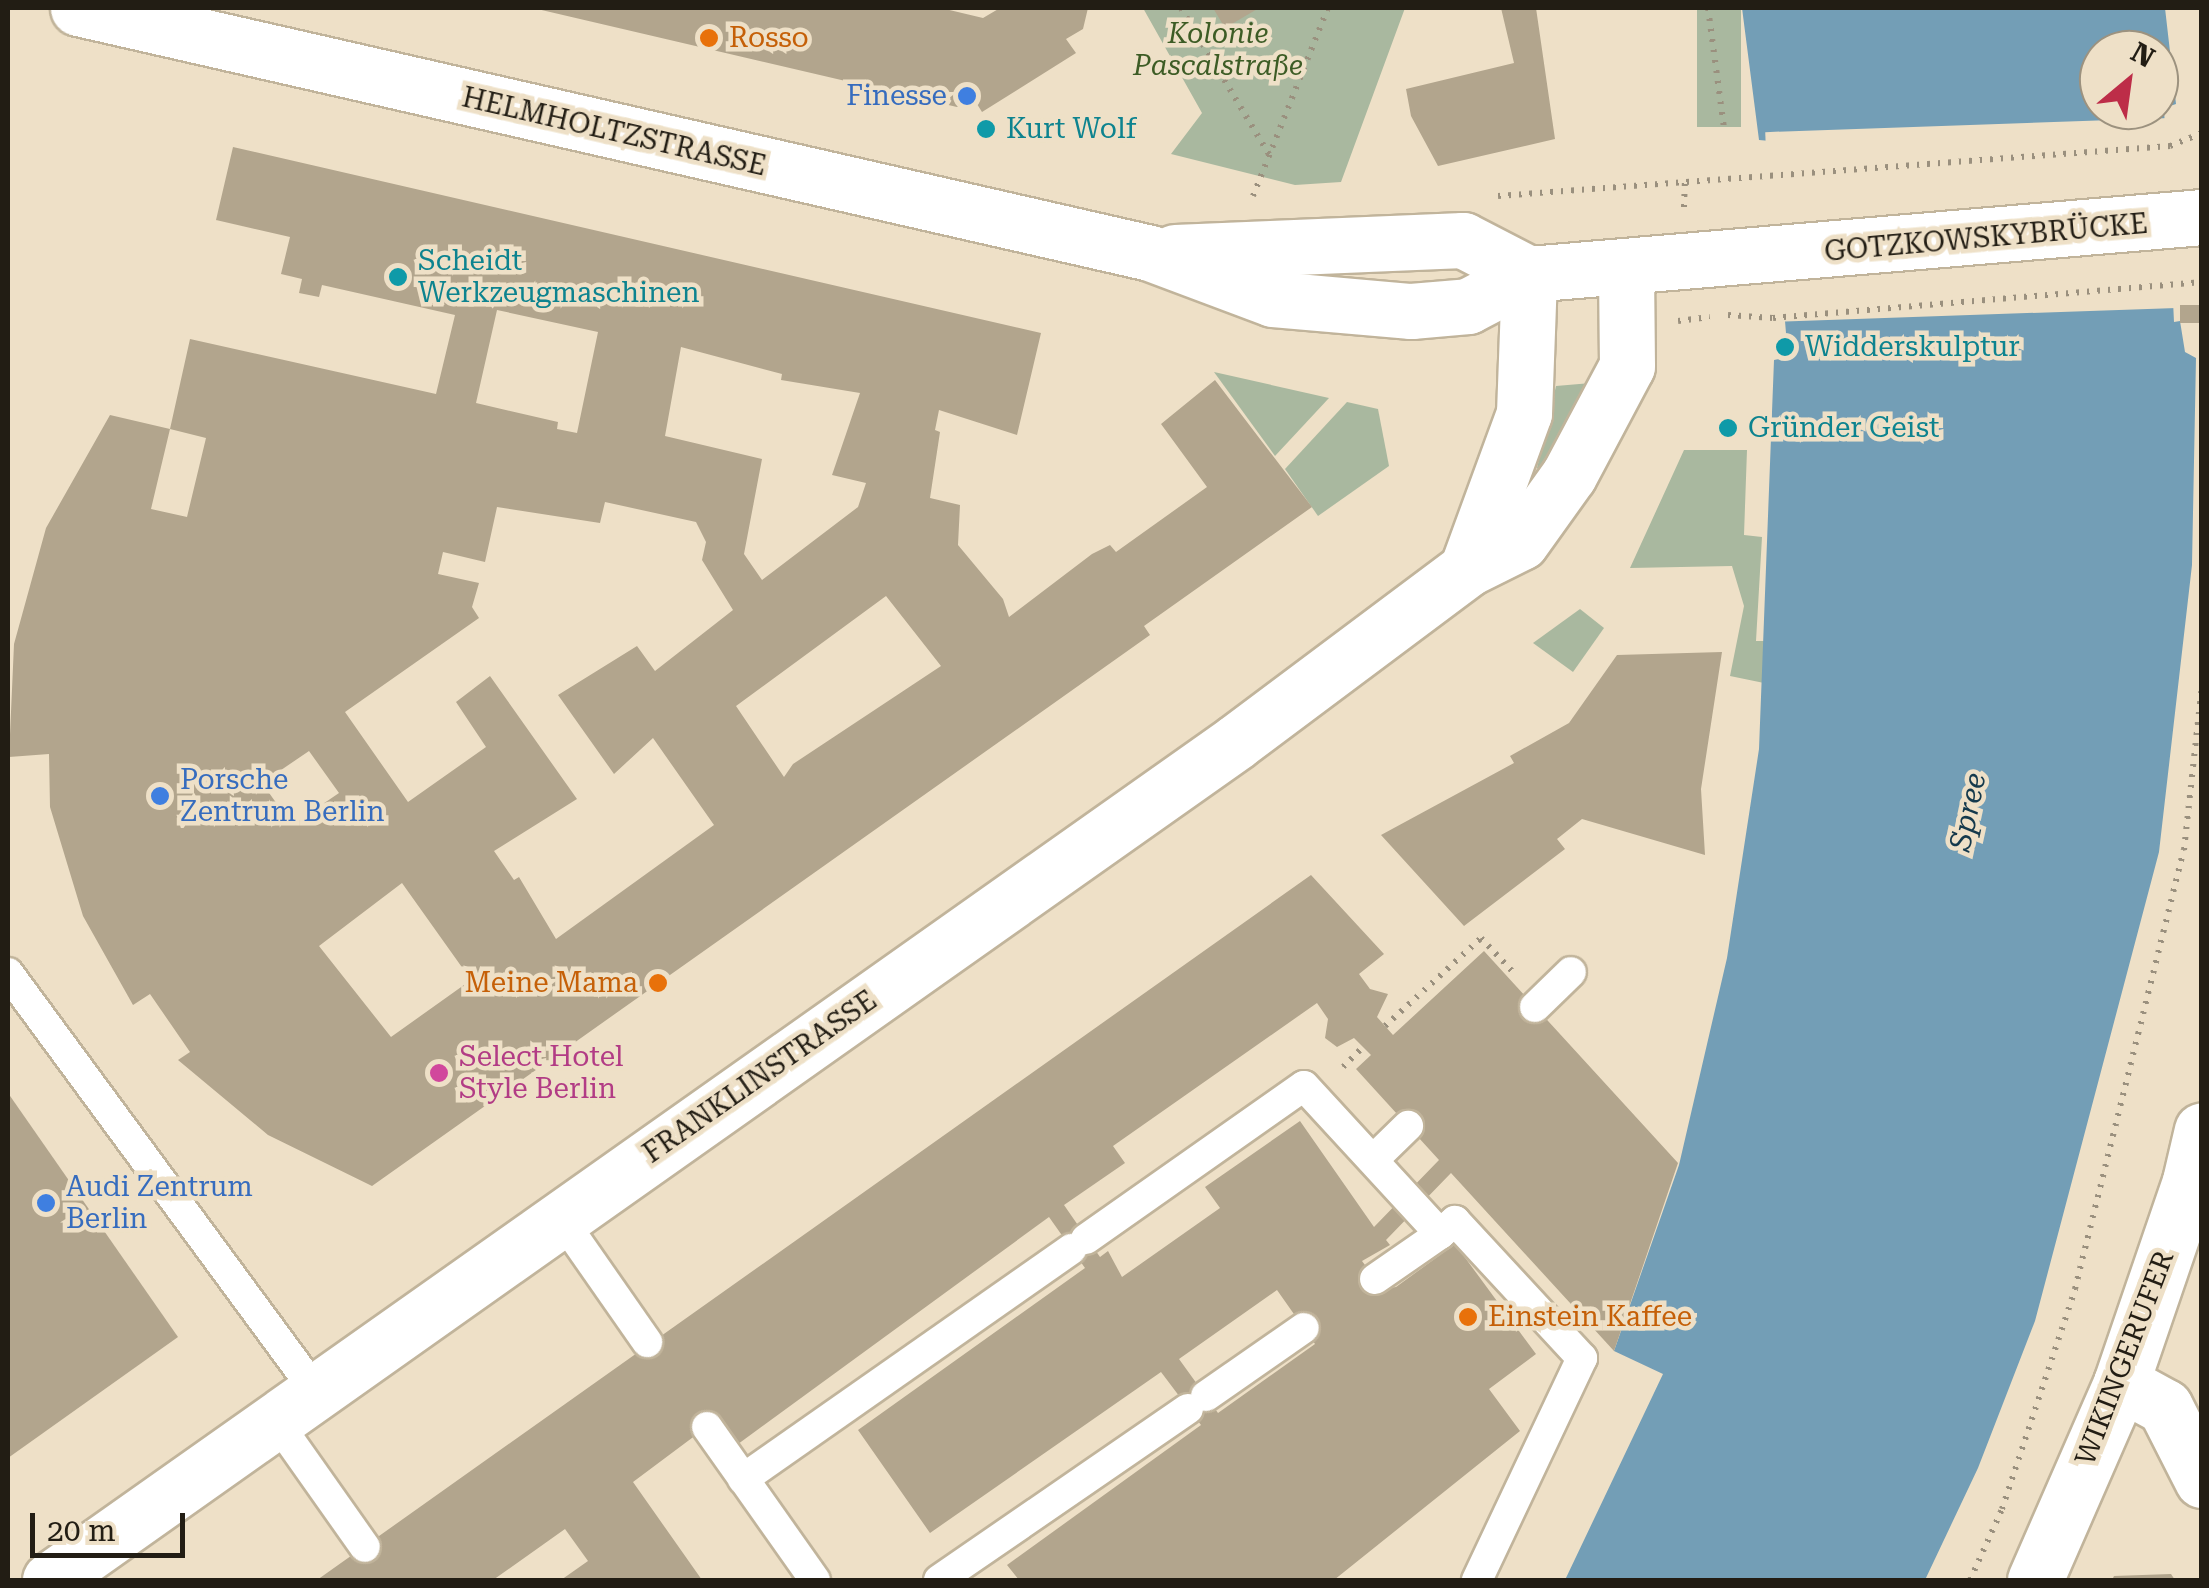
<!DOCTYPE html>
<html>
<head>
<meta charset="utf-8">
<style>
	body { margin:0 }
	#map { position:relative; width:2209px; height:1588px; overflow:hidden; background:#eee0c7; font-family:"Roboto Serif",serif }
	div>[style] { position:absolute }
	.green>* { inset:0; background:#a9b89f; transform-origin:0 0 }
	.water>* { inset:0; background:#739eb6 }
	.pier>* { inset:0; background:#eee0c7; transform-origin:0 0 }
	.building>* { inset:0; background:#b2a58d; transform-origin:0 0 }
	.path>* { height:6px; margin-top:-3px; transform-origin:0; background:repeating-linear-gradient(90deg,#9a907e 0 2.5px,transparent 0 10.5px) }
	.roads { filter:drop-shadow(2px 0 #c1b49b) drop-shadow(-2px 0 #c1b49b) drop-shadow(0 2px #c1b49b) drop-shadow(0 -2px #c1b49b) }
	.service>* { height:30px; margin:-15px; padding:0 15px; transform-origin:15px; border-radius:15px; background:#fff }
	.minor>* { height:55px; margin:-27.5px; padding:0 27.5px; transform-origin:27.5px; border-radius:27.5px; background:#fff }
	.tertiary>* { height:55px; margin:-27.5px; padding:0 27.5px; transform-origin:27.5px; border-radius:27.5px; background:#fff }
	.secondary>* { height:55px; margin:-27.5px; padding:0 27.5px; transform-origin:27.5px; border-radius:27.5px; background:#fff }
	.dots>* { width:28px; height:28px; translate:-50% -50%; box-sizing:border-box; border:5px solid #eee0c7; border-radius:50% }
	span { translate:-50% -50%; white-space:nowrap; text-align:center; line-height:1.15; -webkit-text-stroke:9px #eee0c7; paint-order:stroke }
	.park-label { font-size:28px; color:#3d5c25; font-style:italic }
	.food-label { font-size:28px; color:#c56008 }
	.left { translate:0 -50%; text-align:left }
	.right { translate:-100% -50%; text-align:right }
	.shop-label { font-size:28px; color:#366cbe }
	.culture-label { font-size:28px; color:#0d838f }
	.street-label { font-size:28px; color:#221d14 }
	.hotel-label { font-size:28px; color:#b23c85 }
	.water-label { font-size:30px; color:#14394c; font-style:italic }
	.frame { position:absolute; inset:0; border:10px solid #221d14; pointer-events:none }
	.north { position:absolute; left:2079px; top:30px; width:100px; height:100px; box-sizing:border-box; background:#eee0c7; border:2px solid #9c927f; border-radius:50%; rotate:29deg; font-size:28px; font-weight:700; line-height:40px; text-align:center; color:#221d14 }
	.north::after { content:''; display:block; margin:auto; width:35px; height:45px; background:#bd2d48; clip-path:polygon(50% 0,100% 100%,50% 72%,0 100%) }
	.scale { position:absolute; left:30px; top:1513px; width:155px; height:45px; box-sizing:border-box; border:5px solid #221d14; border-top:0; padding-left:12px; font-size:30px; line-height:35px; white-space:nowrap; color:#221d14; -webkit-text-stroke:8px #eee0c7; paint-order:stroke }
</style>
</head>
<body>
<div id="map">
	<div class="green">
		<div style="clip-path:polygon(1143px 8px,1405px 8px,1341px 182px,1295px 185px,1171px 154px,1202px 113px)"></div>
		<div style="left:1697px;top:8px;width:44px;height:119px"></div>
		<div style="clip-path:polygon(1214px 372px,1329px 398px,1275px 456px)"></div>
		<div style="clip-path:polygon(1591px 383px,1541px 470px,1537px 468px,1556px 386px)"></div>
		<div style="clip-path:polygon(1347px 402px,1378px 409px,1389px 466px,1318px 516px,1285px 469px)"></div>
		<div style="clip-path:polygon(1684px 450px,1747px 450px,1744px 535px,1762px 537px,1756px 641px,1767px 641px,1764px 683px,1730px 676px,1744px 606px,1732px 566px,1630px 568px)"></div>
		<div style="clip-path:polygon(1580px 609px,1604px 628px,1573px 672px,1533px 643px)"></div>
	</div>
	<div class="water">
		<div style="clip-path:polygon(evenodd,1742px 8px,2165px 8px,2176px 104px,2164px 108px,2174px 322px,2180px 321px,2185px 352px,2196px 358px,2192px 565px,2159px 852px,2035px 1321px,1978px 1468px,1925px 1580px,1565px 1580px,1663px 1374px,1614px 1351px,1679px 1165px,1727px 958px,1759px 749px,1774px 360px,1788px 357px,1770px 141px,1759px 140px,1742px 8px,2099px 50px,2159px 50px,2159px 110px,2099px 110px,2099px 50px)"></div>
	</div>
	<div class="pier">
		<div style="left:2170px;top:118px;width:190px;height:405px;rotate:88deg"></div>
	</div>
	<div class="building">
		<div style="clip-path:polygon(533px 8px,941px 8px,983px 18px,1000px 8px,1088px 8px,1083px 29px,1066px 39px,1076px 53px,982px 112px,972px 96px,957px 107px)"></div>
		<div style="clip-path:polygon(1213px 8px,1259px 8px,1225px 28px)"></div>
		<div style="clip-path:polygon(1501px 8px,1536px 8px,1555px 139px,1438px 166px,1411px 116px,1406px 89px,1514px 63px)"></div>
		<div style="clip-path:polygon(evenodd,233px 147px,1041px 333px,1017px 435px,939px 410px,935px 430px,940px 432px,930px 498px,960px 505px,958px 545px,1003px 599px,1009px 617px,1092px 554px,1110px 545px,1116px 552px,1207px 487px,1161px 424px,1215px 380px,1312px 507px,1144px 626px,1150px 635px,372px 1186px,268px 1135px,178px 1060px,190px 1052px,150px 994px,133px 1005px,83px 916px,50px 807px,49px 754px,9px 757px,14px 644px,46px 528px,110px 415px,170px 429px,190px 339px,436px 394px,455px 315px,322px 285px,319px 297px,299px 293px,302px 279px,281px 274px,290px 237px,216px 220px,233px 147px,497px 310px,598px 332px,577px 433px,557px 429px,558px 422px,476px 403px,497px 310px,233px 147px,681px 347px,782px 374px,781px 380px,860px 393px,832px 475px,866px 483px,858px 507px,762px 580px,744px 554px,762px 459px,665px 436px,681px 347px,233px 147px,170px 429px,206px 438px,187px 517px,151px 509px,170px 429px,233px 147px,605px 502px,696px 522px,706px 542px,702px 560px,733px 610px,655px 671px,637px 646px,558px 695px,614px 774px,653px 738px,714px 825px,556px 939px,519px 877px,514px 880px,494px 851px,577px 799px,490px 676px,456px 702px,486px 747px,408px 802px,345px 712px,479px 618px,472px 607px,479px 583px,438px 574px,443px 552px,485px 562px,497px 507px,600px 523px,605px 502px,233px 147px,886px 596px,941px 666px,793px 764px,784px 777px,736px 706px,886px 596px,233px 147px,309px 751px,339px 793px,292px 825px,262px 783px,309px 751px,233px 147px,402px 883px,471px 980px,391px 1037px,319px 946px,402px 883px)"></div>
		<div style="left:2202px;top:305px;width:18px;height:22px;rotate:90deg"></div>
		<div style="clip-path:polygon(1722px 652px,1701px 789px,1705px 855px,1582px 819px,1557px 839px,1565px 849px,1464px 926px,1381px 835px,1514px 763px,1510px 756px,1569px 723px,1617px 655px)"></div>
		<div style="clip-path:polygon(evenodd,1311px 875px,1384px 954px,1359px 974px,1370px 989px,1388px 994px,1377px 1017px,1393px 1035px,1484px 951px,1678px 1163px,1614px 1351px,1451px 1173px,1386px 1240px,1390px 1245px,1362px 1261px,1383px 1289px,1396px 1287px,1455px 1244px,1536px 1354px,1489px 1389px,1520px 1431px,1334px 1580px,1019px 1580px,1007px 1565px,1201px 1425px,1161px 1372px,930px 1533px,858px 1430px,1085px 1268px,1049px 1217px,734px 1447px,716px 1420px,633px 1482px,702px 1580px,561px 1580px,588px 1561px,565px 1529px,493px 1580px,317px 1580px,1311px 875px,1317px 1003px,1328px 1019px,1325px 1038px,1337px 1047px,1354px 1038px,1371px 1055px,1356px 1069px,1439px 1160px,1374px 1227px,1300px 1121px,1205px 1187px,1220px 1208px,1122px 1277px,1108px 1251px,1100px 1257px,1064px 1205px,1125px 1163px,1113px 1146px,1317px 1003px,1311px 875px,1277px 1290px,1315px 1344px,1218px 1413px,1179px 1359px,1277px 1290px)"></div>
		<div style="clip-path:polygon(8px 1093px,178px 1337px,8px 1458px)"></div>
		<div style="clip-path:polygon(2171px 1574px,2175px 1580px,2112px 1580px,2114px 1576px)"></div>
	</div>
	<div class="path">
		<div style="left:1181px;top:8px;width:175px;rotate:59deg"></div>
		<div style="left:1708px;top:8px;width:121px;rotate:82.4deg"></div>
		<div style="left:1253px;top:196px;width:202px;rotate:-68.3deg"></div>
		<div style="left:1498px;top:196px;width:674px;rotate:-4.26deg"></div>
		<div style="left:2170px;top:146px;width:35px;rotate:-22deg"></div>
		<div style="left:1684px;top:207px;width:29px;rotate:-88deg"></div>
		<div style="left:1728px;top:315px;width:45px;rotate:3.8deg"></div>
		<div style="left:1773px;top:318px;width:431px;rotate:-4.8deg"></div>
		<div style="left:1678px;top:321px;width:32px;rotate:-7deg"></div>
		<div style="left:1385px;top:1026px;width:130px;rotate:-42.5deg"></div>
		<div style="left:1481px;top:938px;width:45px;rotate:46.8deg"></div>
		<div style="left:1343px;top:1067px;width:28px;rotate:-45deg"></div>
		<div style="left:1970px;top:1580px;width:78px;rotate:-65.7deg"></div>
		<div style="left:2002px;top:1509px;width:232px;rotate:-71.6deg"></div>
		<div style="left:2075px;top:1289px;width:452px;rotate:-76.1deg"></div>
		<div style="left:2184px;top:850px;width:166px;rotate:-83.8deg"></div>
	</div>
	<div class="roads">
		<div class="service">
			<div style="left:8px;top:973px;width:521px;rotate:53.66deg"></div>
			<div style="left:1535px;top:1007px;width:50px;rotate:-44.2deg"></div>
			<div style="left:1373px;top:1160px;width:49px;rotate:-44.2deg"></div>
			<div style="left:562px;top:1220px;width:149px;rotate:55.1deg"></div>
			<div style="left:1440px;top:1234px;width:20px;rotate:-41deg"></div>
			<div style="left:1455px;top:1221px;width:187px;rotate:47.2deg"></div>
			<div style="left:1582px;top:1358px;width:246px;rotate:115.3deg"></div>
			<div style="left:1086px;top:1239px;width:266px;rotate:-35.1deg"></div>
			<div style="left:1304px;top:1086px;width:201px;rotate:47.4deg"></div>
			<div style="left:1440px;top:1234px;width:79px;rotate:145.3deg"></div>
			<div style="left:1206px;top:1396px;width:119px;rotate:-34.8deg"></div>
			<div style="left:276px;top:1421px;width:154px;rotate:54.8deg"></div>
			<div style="left:707px;top:1427px;width:187px;rotate:54.8deg"></div>
			<div style="left:743px;top:1479px;width:401px;rotate:-35deg"></div>
			<div style="left:939px;top:1580px;width:302px;rotate:-34.5deg"></div>
		</div>
		<div class="minor">
			<div style="left:2121px;top:1383px;width:50px;rotate:28.6deg"></div>
			<div style="left:2165px;top:1407px;width:82px;rotate:63.1deg"></div>
			<div style="left:2035px;top:1580px;width:215px;rotate:-66.4deg"></div>
			<div style="left:2121px;top:1383px;width:213px;rotate:-71.1deg"></div>
			<div style="left:2190px;top:1181px;width:52px;rotate:-76.8deg"></div>
		</div>
		<div class="tertiary">
			<div style="left:78px;top:8px;width:1100px;rotate:12.87deg"></div>
			<div style="left:1150px;top:253px;width:131px;rotate:20.5deg"></div>
			<div style="left:1273px;top:299px;width:139px;rotate:5deg"></div>
			<div style="left:1411px;top:311px;width:57px;rotate:-5deg"></div>
			<div style="left:1468px;top:306px;width:69px;rotate:-27.7deg"></div>
			<div style="left:1175px;top:252px;width:288px;rotate:-2.4deg"></div>
			<div style="left:1463px;top:240px;width:74px;rotate:27.3deg"></div>
		</div>
		<div class="secondary">
			<div style="left:1467px;top:569px;width:166px;rotate:-69.9deg"></div>
			<div style="left:1524px;top:413px;width:139px;rotate:-87.9deg"></div>
			<div style="left:1529px;top:274px;width:675px;rotate:-4.84deg"></div>
			<div style="left:50px;top:1580px;width:1452px;rotate:-35.24deg"></div>
			<div style="left:1236px;top:742px;width:289px;rotate:-36.8deg"></div>
			<div style="left:1467px;top:569px;width:60px;rotate:-26.6deg"></div>
			<div style="left:1521px;top:542px;width:82px;rotate:-54.4deg"></div>
			<div style="left:1569px;top:475px;width:123px;rotate:-62deg"></div>
			<div style="left:1627px;top:366px;width:97px;rotate:-90.6deg"></div>
		</div>
	</div>
	<div class="dots">
		<div style="left:709px;top:38px;background:#e8710a"></div>
		<div style="left:967px;top:96px;background:#3f7fe0"></div>
		<div style="left:986px;top:129px;background:#0f9aa8"></div>
		<div style="left:398px;top:277px;background:#0f9aa8"></div>
		<div style="left:1785px;top:347px;background:#0f9aa8"></div>
		<div style="left:1728px;top:428px;background:#0f9aa8"></div>
		<div style="left:160px;top:796px;background:#3f7fe0"></div>
		<div style="left:658px;top:983px;background:#e8710a"></div>
		<div style="left:439px;top:1073px;background:#d1479c"></div>
		<div style="left:46px;top:1203px;background:#3f7fe0"></div>
		<div style="left:1468px;top:1317px;background:#e8710a"></div>
	</div>
	<div class="park-label">
		<span style="left:1218px;top:50px">Kolonie<br>Pascalstraße</span>
	</div>
	<div class="food-label">
		<span class="left" style="left:729px;top:38px">Rosso</span>
		<span class="right" style="left:638px;top:983px">Meine Mama</span>
		<span class="left" style="left:1488px;top:1317px">Einstein Kaffee</span>
	</div>
	<div class="shop-label">
		<span class="right" style="left:947px;top:96px">Finesse</span>
		<span class="left" style="left:180px;top:796px">Porsche<br>Zentrum Berlin</span>
		<span class="left" style="left:66px;top:1203px">Audi Zentrum<br>Berlin</span>
	</div>
	<div class="culture-label">
		<span class="left" style="left:1006px;top:129px">Kurt Wolf</span>
		<span class="left" style="left:418px;top:277px">Scheidt<br>Werkzeugmaschinen</span>
		<span class="left" style="left:1805px;top:347px">Widderskulptur</span>
		<span class="left" style="left:1748px;top:428px">Gründer Geist</span>
	</div>
	<div class="street-label">
		<span style="left:614px;top:132px;rotate:13deg">HELMHOLTZSTRASSE</span>
		<span style="left:1986px;top:238px;rotate:-5deg">GOTZKOWSKYBRÜCKE</span>
		<span style="left:760px;top:1077px;rotate:-35deg">FRANKLINSTRASSE</span>
		<span style="left:2125px;top:1358px;rotate:-69deg">WIKINGERUFER</span>
	</div>
	<div class="hotel-label">
		<span class="left" style="left:459px;top:1073px">Select Hotel<br>Style Berlin</span>
	</div>
	<div class="water-label">
		<span style="left:1968px;top:812px;rotate:-78deg">Spree</span>
	</div>
	<div class="frame"></div>
	<div class="north">N</div>
	<div class="scale">20 m</div>
</div>
</body>
</html>
